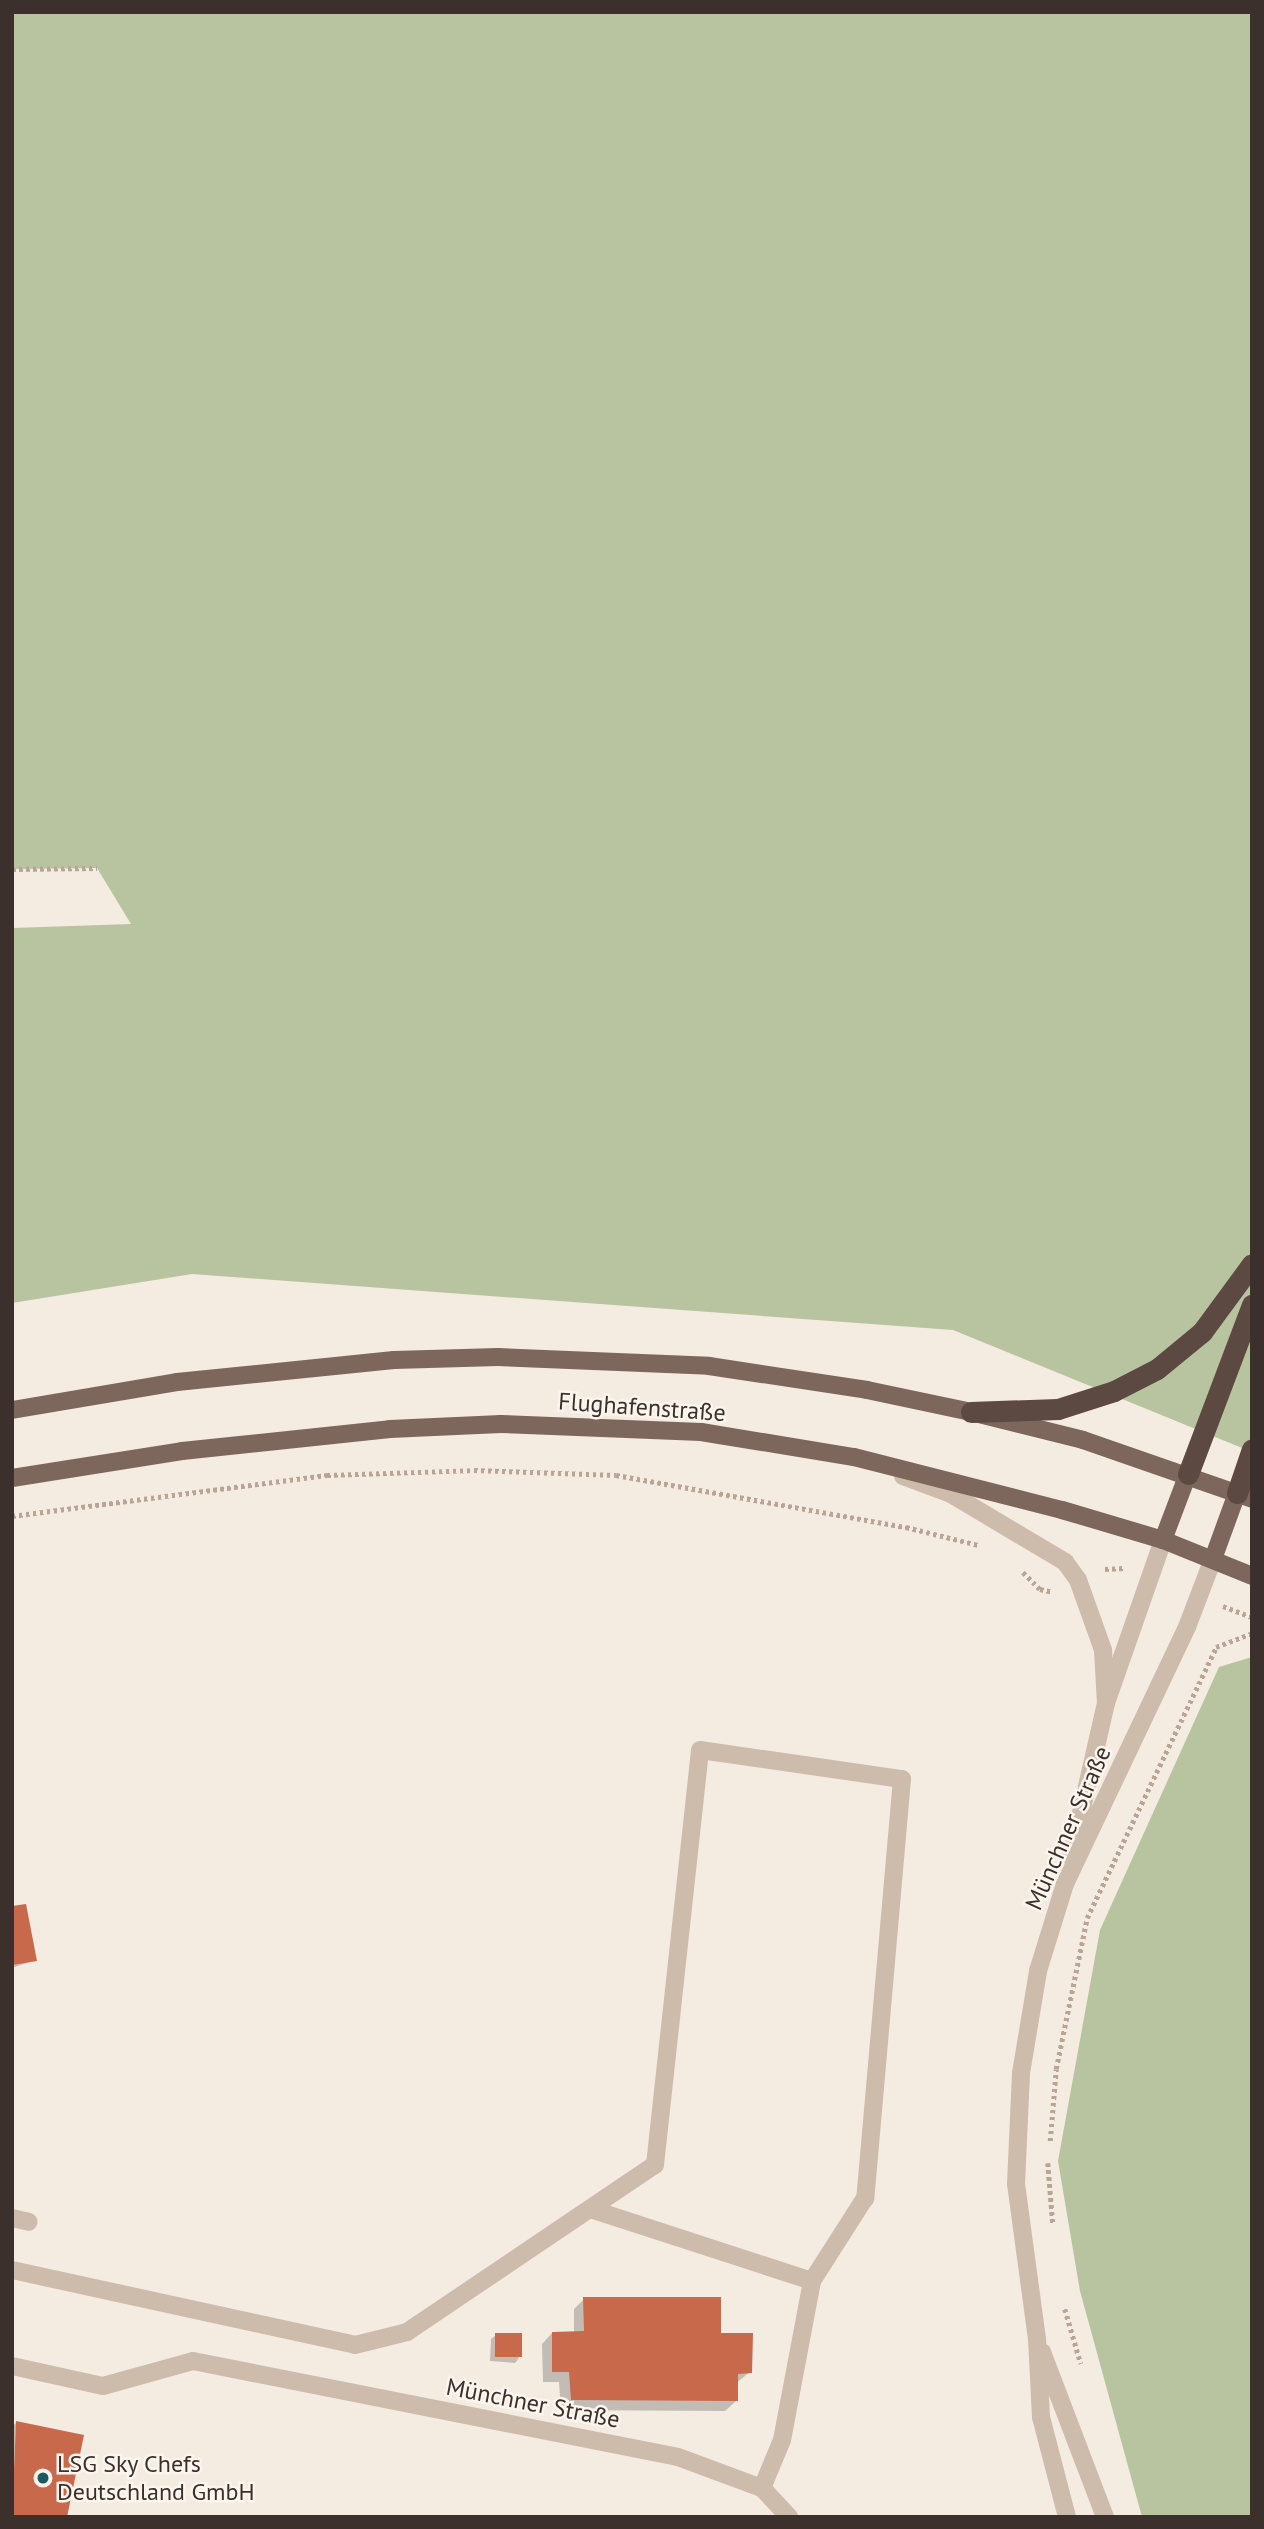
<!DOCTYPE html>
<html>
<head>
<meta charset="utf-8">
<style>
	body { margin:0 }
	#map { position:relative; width:1264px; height:2529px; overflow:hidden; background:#f4ebe1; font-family:"PT Sans",sans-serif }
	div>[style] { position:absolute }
	.green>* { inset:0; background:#b8c4a0 }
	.shadow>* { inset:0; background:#0003 }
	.building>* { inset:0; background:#c8694b; transform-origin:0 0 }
	.path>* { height:4.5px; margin-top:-2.25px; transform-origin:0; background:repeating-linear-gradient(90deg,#b9a596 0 3.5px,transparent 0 7px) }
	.minor>* { height:18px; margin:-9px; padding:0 9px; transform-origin:9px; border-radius:9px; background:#cdbbac }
	.major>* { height:18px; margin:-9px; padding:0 9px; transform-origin:9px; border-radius:9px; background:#7d675c }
	.highway>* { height:21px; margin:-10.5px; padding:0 10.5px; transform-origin:10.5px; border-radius:10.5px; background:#5c4a42 }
	.dots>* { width:19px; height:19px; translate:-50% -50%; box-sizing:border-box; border:4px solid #fbf5ee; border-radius:50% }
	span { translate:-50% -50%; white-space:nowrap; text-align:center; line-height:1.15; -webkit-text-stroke:5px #fbf5ee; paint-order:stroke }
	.street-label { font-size:24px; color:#3b302b }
	.poi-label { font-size:24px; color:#3b302b }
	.left { translate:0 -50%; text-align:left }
	.frame { position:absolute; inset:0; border:14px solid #3b302b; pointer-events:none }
</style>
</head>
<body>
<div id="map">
	<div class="green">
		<div style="clip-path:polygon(12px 12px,1252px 12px,1252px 1452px,953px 1330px,192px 1274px,12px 1303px,12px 928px,131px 924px,97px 868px,12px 869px)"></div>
		<div style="clip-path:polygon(1252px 1657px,1252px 2517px,1142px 2517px,1080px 2291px,1058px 2161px,1100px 1930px,1219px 1667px)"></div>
	</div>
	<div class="shadow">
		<div style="clip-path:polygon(12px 1908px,35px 1960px,12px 1968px)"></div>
		<div style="clip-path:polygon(584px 2299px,719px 2335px,750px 2372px,736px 2383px,736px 2401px,725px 2411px,561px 2410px,559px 2382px,543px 2382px,542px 2344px,552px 2333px,574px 2333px,574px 2309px)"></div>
		<div style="clip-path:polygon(496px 2335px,519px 2358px,515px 2363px,490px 2361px,491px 2339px)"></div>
		<div style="clip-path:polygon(16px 2423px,12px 2517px,12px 2427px)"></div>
	</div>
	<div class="building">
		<div style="clip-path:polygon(26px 1904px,37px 1961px,12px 1965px,12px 1906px)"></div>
		<div style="clip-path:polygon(583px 2297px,721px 2297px,721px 2333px,753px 2333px,752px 2373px,738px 2374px,738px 2401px,571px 2400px,569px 2372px,552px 2372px,552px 2332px,584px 2331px)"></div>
		<div style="left:495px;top:2333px;width:27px;height:24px"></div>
		<div style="clip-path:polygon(16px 2421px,84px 2435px,67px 2517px,12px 2517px)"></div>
	</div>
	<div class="path">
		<div style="left:12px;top:869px;width:85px;rotate:-0.7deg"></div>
		<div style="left:12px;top:1516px;width:318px;rotate:-7.4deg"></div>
		<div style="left:327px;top:1475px;width:147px;rotate:-1.9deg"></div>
		<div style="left:474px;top:1470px;width:142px;rotate:2deg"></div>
		<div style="left:616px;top:1475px;width:295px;rotate:10.2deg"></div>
		<div style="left:906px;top:1527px;width:74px;rotate:14deg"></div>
		<div style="left:1105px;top:1569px;width:19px;rotate:-3deg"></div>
		<div style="left:1023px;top:1572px;width:24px;rotate:45deg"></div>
		<div style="left:1040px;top:1589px;width:13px;rotate:13deg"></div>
		<div style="left:1223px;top:1606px;width:31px;rotate:21deg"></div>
		<div style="left:1050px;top:2141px;width:72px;rotate:-85.2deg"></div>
		<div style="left:1056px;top:2069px;width:154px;rotate:-78.4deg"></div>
		<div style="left:1087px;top:1918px;width:300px;rotate:-64.5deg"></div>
		<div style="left:1216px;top:1647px;width:39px;rotate:-21deg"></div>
		<div style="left:1048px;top:2163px;width:61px;rotate:85.3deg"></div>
		<div style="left:1065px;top:2309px;width:57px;rotate:73.8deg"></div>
	</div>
	<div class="minor">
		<div style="left:903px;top:1476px;width:51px;rotate:20.6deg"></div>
		<div style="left:951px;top:1494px;width:133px;rotate:30.8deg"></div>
		<div style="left:1065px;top:1562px;width:22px;rotate:54deg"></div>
		<div style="left:1078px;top:1580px;width:74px;rotate:70.3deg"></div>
		<div style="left:1103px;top:1650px;width:53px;rotate:86.8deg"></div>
		<div style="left:1071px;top:1857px;width:158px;rotate:-77.2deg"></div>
		<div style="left:1106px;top:1703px;width:173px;rotate:-70.7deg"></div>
		<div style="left:12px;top:2218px;width:17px;rotate:13deg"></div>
		<div style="left:12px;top:2270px;width:351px;rotate:12.3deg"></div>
		<div style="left:355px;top:2345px;width:54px;rotate:-14deg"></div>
		<div style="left:407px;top:2332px;width:299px;rotate:-34deg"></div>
		<div style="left:655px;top:2165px;width:417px;rotate:-83.8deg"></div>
		<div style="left:700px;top:1750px;width:204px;rotate:8.2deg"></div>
		<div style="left:902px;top:1779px;width:421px;rotate:95deg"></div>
		<div style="left:865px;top:2198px;width:98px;rotate:122.6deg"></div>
		<div style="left:812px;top:2281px;width:230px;rotate:-162deg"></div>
		<div style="left:1042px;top:2352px;width:177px;rotate:69.1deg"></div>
		<div style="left:12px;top:2366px;width:93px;rotate:12.4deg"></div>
		<div style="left:103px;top:2386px;width:93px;rotate:-15.5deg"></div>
		<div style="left:193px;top:2361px;width:494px;rotate:11.2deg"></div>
		<div style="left:678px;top:2457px;width:90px;rotate:20.3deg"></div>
		<div style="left:762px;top:2488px;width:40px;rotate:47deg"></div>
		<div style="left:762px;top:2488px;width:52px;rotate:-67.4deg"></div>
		<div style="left:782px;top:2440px;width:162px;rotate:-79.3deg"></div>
		<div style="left:1067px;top:2517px;width:103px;rotate:-104.6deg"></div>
		<div style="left:1041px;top:2417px;width:78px;rotate:-92.9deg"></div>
		<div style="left:1037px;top:2339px;width:156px;rotate:-97.7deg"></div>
		<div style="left:1016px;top:2184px;width:111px;rotate:-87.4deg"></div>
		<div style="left:1021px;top:2073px;width:103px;rotate:-80.5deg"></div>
		<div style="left:1038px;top:1971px;width:91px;rotate:-72.8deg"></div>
		<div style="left:1065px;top:1884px;width:284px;rotate:-64.6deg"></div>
		<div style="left:1187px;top:1627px;width:73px;rotate:-69.1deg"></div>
	</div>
	<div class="major">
		<div style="left:12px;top:1410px;width:167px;rotate:-9.6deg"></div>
		<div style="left:177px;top:1382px;width:218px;rotate:-5.8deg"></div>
		<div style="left:394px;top:1360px;width:104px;rotate:-1.7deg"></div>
		<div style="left:498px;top:1357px;width:211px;rotate:2.4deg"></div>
		<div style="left:709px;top:1366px;width:160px;rotate:8.6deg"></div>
		<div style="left:867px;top:1390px;width:106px;rotate:11.9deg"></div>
		<div style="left:971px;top:1412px;width:115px;rotate:14deg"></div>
		<div style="left:1083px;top:1440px;width:179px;rotate:19.2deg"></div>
		<div style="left:12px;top:1478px;width:172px;rotate:-9deg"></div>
		<div style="left:182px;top:1451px;width:209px;rotate:-6deg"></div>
		<div style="left:390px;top:1429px;width:111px;rotate:-2.6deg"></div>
		<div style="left:501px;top:1424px;width:200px;rotate:2.3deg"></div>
		<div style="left:701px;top:1432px;width:155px;rotate:9.3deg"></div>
		<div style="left:854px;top:1457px;width:215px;rotate:14.3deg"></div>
		<div style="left:1062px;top:1510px;width:105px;rotate:16.5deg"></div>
		<div style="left:1163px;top:1540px;width:96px;rotate:22deg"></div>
		<div style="left:1163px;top:1540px;width:71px;rotate:-69.3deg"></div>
		<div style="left:1213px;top:1559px;width:70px;rotate:-70deg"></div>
	</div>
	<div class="highway">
		<div style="left:971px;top:1412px;width:87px;rotate:-2deg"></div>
		<div style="left:1058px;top:1409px;width:59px;rotate:-17.8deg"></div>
		<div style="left:1114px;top:1391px;width:48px;rotate:-27.1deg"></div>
		<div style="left:1157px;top:1369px;width:58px;rotate:-39.4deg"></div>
		<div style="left:1202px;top:1332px;width:84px;rotate:-53.7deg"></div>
		<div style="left:1188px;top:1474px;width:181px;rotate:-69.3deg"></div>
		<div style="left:1237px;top:1493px;width:46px;rotate:-71.2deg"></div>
	</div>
	<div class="dots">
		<div style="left:43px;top:2478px;background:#1f5a5e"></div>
	</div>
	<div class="street-label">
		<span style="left:642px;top:1407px;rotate:4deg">Flughafenstraße</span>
		<span style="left:1068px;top:1828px;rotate:-66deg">Münchner Straße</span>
		<span style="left:533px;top:2403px;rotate:11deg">Münchner Straße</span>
	</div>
	<div class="poi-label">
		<span class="left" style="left:57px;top:2478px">LSG Sky Chefs<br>Deutschland GmbH</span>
	</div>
	<div class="frame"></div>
</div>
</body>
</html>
